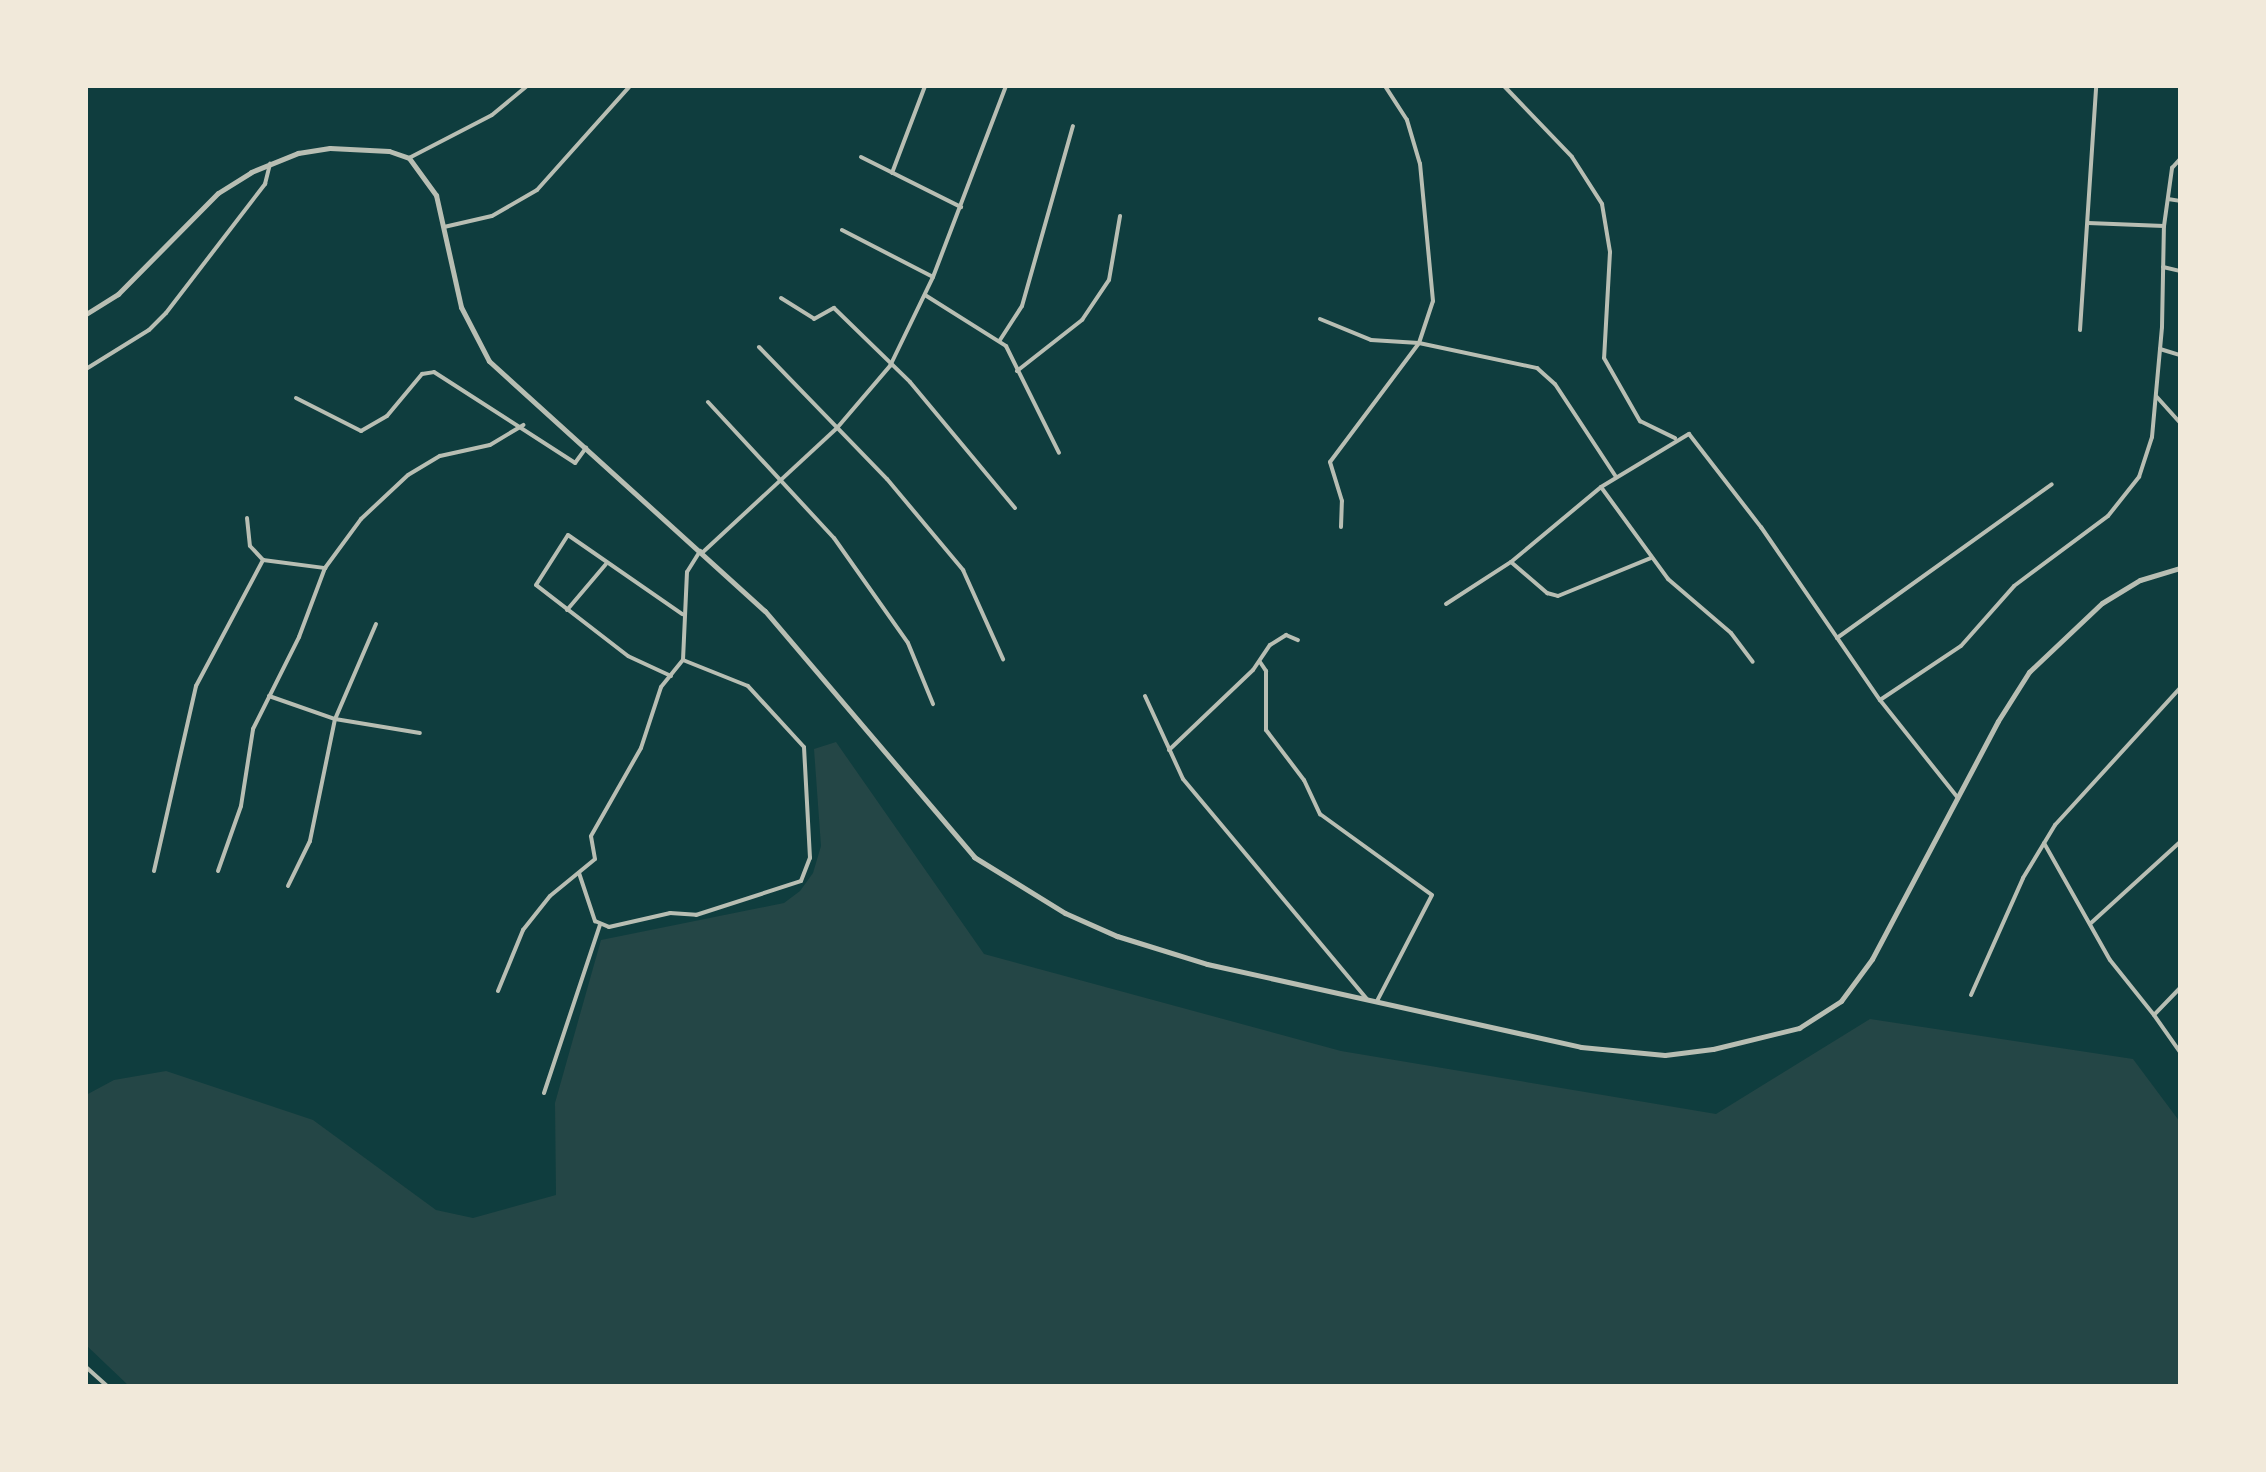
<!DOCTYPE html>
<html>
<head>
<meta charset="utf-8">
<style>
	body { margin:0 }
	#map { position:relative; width:2266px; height:1472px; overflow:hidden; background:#0f3d3e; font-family:Inter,sans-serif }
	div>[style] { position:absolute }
	.green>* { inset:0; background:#244646 }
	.minor>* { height:4px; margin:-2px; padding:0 2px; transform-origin:2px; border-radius:2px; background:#b8beb3 }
	.tertiary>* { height:5px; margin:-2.5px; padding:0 2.5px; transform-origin:2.5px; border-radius:2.5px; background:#b8beb3 }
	span { translate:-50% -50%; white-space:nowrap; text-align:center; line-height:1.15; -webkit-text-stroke:7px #f1e9da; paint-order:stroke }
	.frame { position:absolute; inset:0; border:88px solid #f1e9da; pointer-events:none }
</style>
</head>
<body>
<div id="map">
	<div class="green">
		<div style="clip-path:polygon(836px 742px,984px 954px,1341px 1051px,1716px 1114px,1870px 1019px,2133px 1059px,2180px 1122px,2180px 1386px,129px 1386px,86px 1345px,86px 1095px,114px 1080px,166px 1071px,313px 1120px,436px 1210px,473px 1218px,556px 1195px,555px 1103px,601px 940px,784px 903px,800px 891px,813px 873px,821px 846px,814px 749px)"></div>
	</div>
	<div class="minor">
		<div style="left:1504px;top:86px;width:98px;rotate:46.2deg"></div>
		<div style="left:1572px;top:157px;width:56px;rotate:57.4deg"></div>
		<div style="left:1602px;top:204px;width:49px;rotate:80.5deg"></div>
		<div style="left:1610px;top:252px;width:106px;rotate:93.2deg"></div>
		<div style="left:1604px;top:358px;width:73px;rotate:60.3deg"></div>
		<div style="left:1640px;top:421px;width:39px;rotate:26deg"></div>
		<div style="left:861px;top:157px;width:112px;rotate:26.6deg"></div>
		<div style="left:409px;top:158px;width:93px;rotate:-27.4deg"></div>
		<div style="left:492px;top:115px;width:45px;rotate:-39.6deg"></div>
		<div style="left:892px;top:173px;width:93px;rotate:-69.2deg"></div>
		<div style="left:2168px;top:199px;width:12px;rotate:9deg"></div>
		<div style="left:2088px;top:223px;width:76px;rotate:2.3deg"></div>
		<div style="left:444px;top:227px;width:49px;rotate:-12.9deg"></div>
		<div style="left:492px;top:216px;width:52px;rotate:-30deg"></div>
		<div style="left:537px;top:190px;width:140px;rotate:-48.2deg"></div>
		<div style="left:842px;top:230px;width:102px;rotate:27.3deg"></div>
		<div style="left:2163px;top:267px;width:17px;rotate:13deg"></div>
		<div style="left:925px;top:295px;width:96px;rotate:32.2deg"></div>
		<div style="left:1006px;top:346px;width:119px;rotate:63.6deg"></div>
		<div style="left:781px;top:298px;width:39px;rotate:32deg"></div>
		<div style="left:814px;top:319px;width:23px;rotate:-29deg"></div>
		<div style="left:834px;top:308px;width:106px;rotate:44.2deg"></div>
		<div style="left:910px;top:382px;width:164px;rotate:50.2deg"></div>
		<div style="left:1320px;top:319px;width:55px;rotate:22.4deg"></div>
		<div style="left:1371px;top:340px;width:48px;rotate:3.6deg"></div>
		<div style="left:1419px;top:343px;width:121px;rotate:12deg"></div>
		<div style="left:1537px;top:368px;width:24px;rotate:42deg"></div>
		<div style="left:1555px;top:384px;width:111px;rotate:56.7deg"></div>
		<div style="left:2080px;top:330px;width:245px;rotate:-86.2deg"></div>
		<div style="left:1000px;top:340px;width:40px;rotate:-57.1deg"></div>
		<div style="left:1022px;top:306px;width:187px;rotate:-74.2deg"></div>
		<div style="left:759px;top:347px;width:184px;rotate:45.9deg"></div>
		<div style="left:887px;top:479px;width:119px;rotate:50.1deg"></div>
		<div style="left:963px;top:570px;width:98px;rotate:65.8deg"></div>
		<div style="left:2160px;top:349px;width:21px;rotate:17deg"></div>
		<div style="left:86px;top:369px;width:74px;rotate:-31.8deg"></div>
		<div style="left:149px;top:330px;width:24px;rotate:-45deg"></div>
		<div style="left:166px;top:313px;width:163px;rotate:-52.5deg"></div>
		<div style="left:265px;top:184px;width:21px;rotate:-76deg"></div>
		<div style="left:1017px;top:371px;width:83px;rotate:-38.1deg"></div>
		<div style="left:1082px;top:320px;width:48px;rotate:-56deg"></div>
		<div style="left:1109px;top:280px;width:65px;rotate:-80.2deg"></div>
		<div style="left:2156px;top:396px;width:36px;rotate:48deg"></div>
		<div style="left:296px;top:398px;width:73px;rotate:26.9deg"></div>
		<div style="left:361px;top:431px;width:30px;rotate:-30deg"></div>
		<div style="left:387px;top:416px;width:55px;rotate:-50.2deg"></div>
		<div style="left:422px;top:374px;width:12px;rotate:-9deg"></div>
		<div style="left:434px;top:372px;width:168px;rotate:32.8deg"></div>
		<div style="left:575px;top:463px;width:19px;rotate:-54deg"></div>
		<div style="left:708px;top:402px;width:185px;rotate:47.2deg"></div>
		<div style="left:834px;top:538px;width:128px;rotate:54.8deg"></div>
		<div style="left:908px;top:643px;width:66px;rotate:67.7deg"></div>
		<div style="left:1601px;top:487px;width:114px;rotate:53.9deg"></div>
		<div style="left:1668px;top:579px;width:83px;rotate:40.6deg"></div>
		<div style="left:1731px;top:633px;width:36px;rotate:53deg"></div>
		<div style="left:247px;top:518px;width:28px;rotate:84deg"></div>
		<div style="left:250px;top:546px;width:19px;rotate:47deg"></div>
		<div style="left:263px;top:560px;width:63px;rotate:7.4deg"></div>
		<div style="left:1341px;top:527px;width:26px;rotate:-88deg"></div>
		<div style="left:1342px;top:501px;width:41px;rotate:-107.1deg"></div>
		<div style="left:1330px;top:462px;width:149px;rotate:-53.2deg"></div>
		<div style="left:1419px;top:343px;width:44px;rotate:-71.6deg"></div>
		<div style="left:1433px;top:301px;width:138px;rotate:-95.4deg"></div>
		<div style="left:1420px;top:164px;width:46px;rotate:-106.5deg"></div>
		<div style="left:1407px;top:120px;width:40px;rotate:-122.9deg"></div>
		<div style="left:703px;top:552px;width:183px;rotate:-42.8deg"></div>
		<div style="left:837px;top:428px;width:82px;rotate:-49.5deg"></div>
		<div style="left:890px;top:366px;width:99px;rotate:-64.2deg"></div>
		<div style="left:933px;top:277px;width:204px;rotate:-69.1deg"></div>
		<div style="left:1511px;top:562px;width:48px;rotate:40.7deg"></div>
		<div style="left:1547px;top:593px;width:11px;rotate:15deg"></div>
		<div style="left:1558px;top:596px;width:100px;rotate:-22.2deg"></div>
		<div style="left:1446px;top:604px;width:77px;rotate:-32.9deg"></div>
		<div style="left:1511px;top:562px;width:117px;rotate:-39.8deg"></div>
		<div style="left:1601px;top:487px;width:103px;rotate:-31.1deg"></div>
		<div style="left:1689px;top:434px;width:118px;rotate:52.3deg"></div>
		<div style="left:1761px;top:527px;width:210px;rotate:55.5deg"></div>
		<div style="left:1880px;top:700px;width:125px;rotate:51.5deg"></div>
		<div style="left:567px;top:610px;width:60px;rotate:-49.7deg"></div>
		<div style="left:376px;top:624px;width:103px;rotate:113.3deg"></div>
		<div style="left:335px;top:719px;width:86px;rotate:9.4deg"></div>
		<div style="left:1837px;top:638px;width:264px;rotate:-35.6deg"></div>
		<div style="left:1260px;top:662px;width:11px;rotate:56deg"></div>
		<div style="left:1266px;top:671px;width:59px;rotate:90deg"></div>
		<div style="left:1266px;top:730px;width:63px;rotate:52.8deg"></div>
		<div style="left:1304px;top:780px;width:38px;rotate:65deg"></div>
		<div style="left:1320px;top:814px;width:138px;rotate:35.9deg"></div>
		<div style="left:1432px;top:895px;width:119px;rotate:117.4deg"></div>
		<div style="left:671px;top:676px;width:47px;rotate:-155.1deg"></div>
		<div style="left:628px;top:656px;width:116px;rotate:-142.3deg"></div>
		<div style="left:536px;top:585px;width:59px;rotate:-57.4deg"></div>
		<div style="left:568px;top:535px;width:139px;rotate:34.7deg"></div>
		<div style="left:269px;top:696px;width:70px;rotate:19.2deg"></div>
		<div style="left:335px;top:719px;width:125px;rotate:101.6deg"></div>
		<div style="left:310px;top:841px;width:50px;rotate:116.1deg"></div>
		<div style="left:1145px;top:696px;width:91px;rotate:65.4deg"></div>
		<div style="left:1183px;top:779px;width:287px;rotate:50.1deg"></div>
		<div style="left:1880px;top:700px;width:97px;rotate:-33.7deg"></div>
		<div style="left:1961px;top:646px;width:80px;rotate:-48.5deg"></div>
		<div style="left:2014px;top:586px;width:117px;rotate:-36.7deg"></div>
		<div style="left:2108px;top:516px;width:50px;rotate:-51.5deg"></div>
		<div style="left:2139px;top:477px;width:42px;rotate:-72deg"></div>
		<div style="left:2152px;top:437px;width:110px;rotate:-84.8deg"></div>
		<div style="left:2162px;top:327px;width:101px;rotate:-88.9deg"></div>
		<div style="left:2164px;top:226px;width:59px;rotate:-82.1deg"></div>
		<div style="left:2172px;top:168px;width:12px;rotate:-48deg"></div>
		<div style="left:1169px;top:750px;width:116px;rotate:-43.6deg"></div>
		<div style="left:1253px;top:670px;width:30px;rotate:-56deg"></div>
		<div style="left:1270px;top:645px;width:19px;rotate:-32deg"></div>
		<div style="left:1286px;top:635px;width:13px;rotate:23deg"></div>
		<div style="left:2044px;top:843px;width:134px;rotate:60.6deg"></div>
		<div style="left:2110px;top:960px;width:70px;rotate:51.3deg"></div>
		<div style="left:154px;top:871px;width:190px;rotate:-77.2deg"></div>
		<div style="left:196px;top:686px;width:143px;rotate:-62deg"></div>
		<div style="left:218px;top:871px;width:69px;rotate:-70.5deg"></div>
		<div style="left:241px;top:806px;width:78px;rotate:-81.1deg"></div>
		<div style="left:253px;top:729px;width:103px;rotate:-63.4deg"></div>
		<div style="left:299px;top:637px;width:74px;rotate:-69.4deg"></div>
		<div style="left:325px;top:568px;width:61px;rotate:-53.7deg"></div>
		<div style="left:361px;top:519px;width:64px;rotate:-43.1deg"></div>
		<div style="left:408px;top:475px;width:37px;rotate:-31deg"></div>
		<div style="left:440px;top:456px;width:51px;rotate:-12.4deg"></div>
		<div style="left:490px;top:445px;width:39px;rotate:-31deg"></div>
		<div style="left:579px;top:873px;width:51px;rotate:71.6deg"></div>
		<div style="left:595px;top:921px;width:15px;rotate:23deg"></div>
		<div style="left:609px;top:927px;width:63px;rotate:-12.9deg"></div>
		<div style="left:670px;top:913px;width:26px;rotate:4deg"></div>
		<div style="left:696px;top:915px;width:110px;rotate:-17.9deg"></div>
		<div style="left:801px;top:881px;width:25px;rotate:-69deg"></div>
		<div style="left:810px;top:858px;width:111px;rotate:-93.1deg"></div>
		<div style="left:804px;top:747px;width:83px;rotate:-132.6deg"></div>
		<div style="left:748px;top:686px;width:70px;rotate:-158.2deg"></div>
		<div style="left:2091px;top:923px;width:120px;rotate:-42.3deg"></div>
		<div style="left:2180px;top:988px;width:37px;rotate:134deg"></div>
		<div style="left:2154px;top:1015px;width:45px;rotate:54.9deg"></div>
		<div style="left:498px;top:991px;width:66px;rotate:-67.7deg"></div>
		<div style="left:523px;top:930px;width:43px;rotate:-51.5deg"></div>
		<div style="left:550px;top:896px;width:58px;rotate:-39.4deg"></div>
		<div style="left:595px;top:859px;width:23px;rotate:-100deg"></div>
		<div style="left:591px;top:836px;width:101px;rotate:-60.4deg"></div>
		<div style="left:641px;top:748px;width:64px;rotate:-71.8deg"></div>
		<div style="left:661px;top:687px;width:35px;rotate:-51deg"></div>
		<div style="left:683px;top:660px;width:88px;rotate:-87.4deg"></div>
		<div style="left:687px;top:572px;width:25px;rotate:-58deg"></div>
		<div style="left:1971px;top:995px;width:128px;rotate:-66deg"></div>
		<div style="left:2023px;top:878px;width:62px;rotate:-58.9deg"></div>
		<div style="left:2055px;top:825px;width:185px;rotate:-47.6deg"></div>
		<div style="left:544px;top:1093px;width:177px;rotate:-71.6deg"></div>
		<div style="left:86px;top:1367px;width:28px;rotate:42deg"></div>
	</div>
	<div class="tertiary">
		<div style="left:86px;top:314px;width:38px;rotate:-32deg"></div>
		<div style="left:118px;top:294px;width:142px;rotate:-45.3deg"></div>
		<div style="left:218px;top:193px;width:39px;rotate:-32deg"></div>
		<div style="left:251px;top:172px;width:51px;rotate:-22deg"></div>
		<div style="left:298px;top:153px;width:32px;rotate:-9deg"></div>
		<div style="left:330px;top:148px;width:59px;rotate:2.9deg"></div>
		<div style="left:389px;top:151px;width:21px;rotate:19deg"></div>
		<div style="left:409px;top:158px;width:46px;rotate:53.9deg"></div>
		<div style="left:436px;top:195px;width:115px;rotate:77.4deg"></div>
		<div style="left:461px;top:307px;width:61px;rotate:62.6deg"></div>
		<div style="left:489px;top:361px;width:372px;rotate:42.2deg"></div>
		<div style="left:765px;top:611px;width:323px;rotate:49.6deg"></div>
		<div style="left:974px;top:857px;width:107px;rotate:31.6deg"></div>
		<div style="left:1065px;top:913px;width:57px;rotate:23.9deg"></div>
		<div style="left:1117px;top:936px;width:94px;rotate:17.3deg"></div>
		<div style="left:1207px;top:964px;width:383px;rotate:12.5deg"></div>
		<div style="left:1581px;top:1047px;width:84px;rotate:5.4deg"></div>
		<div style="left:1665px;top:1055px;width:48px;rotate:-7.1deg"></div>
		<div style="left:1713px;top:1049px;width:89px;rotate:-13.7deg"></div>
		<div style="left:1799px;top:1028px;width:50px;rotate:-32.7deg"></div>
		<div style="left:1841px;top:1001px;width:52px;rotate:-53.6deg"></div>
		<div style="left:1872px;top:959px;width:269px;rotate:-62.1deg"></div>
		<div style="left:1998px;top:721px;width:58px;rotate:-57.7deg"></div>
		<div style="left:2029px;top:672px;width:100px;rotate:-43.4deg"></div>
		<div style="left:2102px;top:603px;width:44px;rotate:-31.2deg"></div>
		<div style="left:2140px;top:580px;width:42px;rotate:-16.7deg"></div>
	</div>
	<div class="frame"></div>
</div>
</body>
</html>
